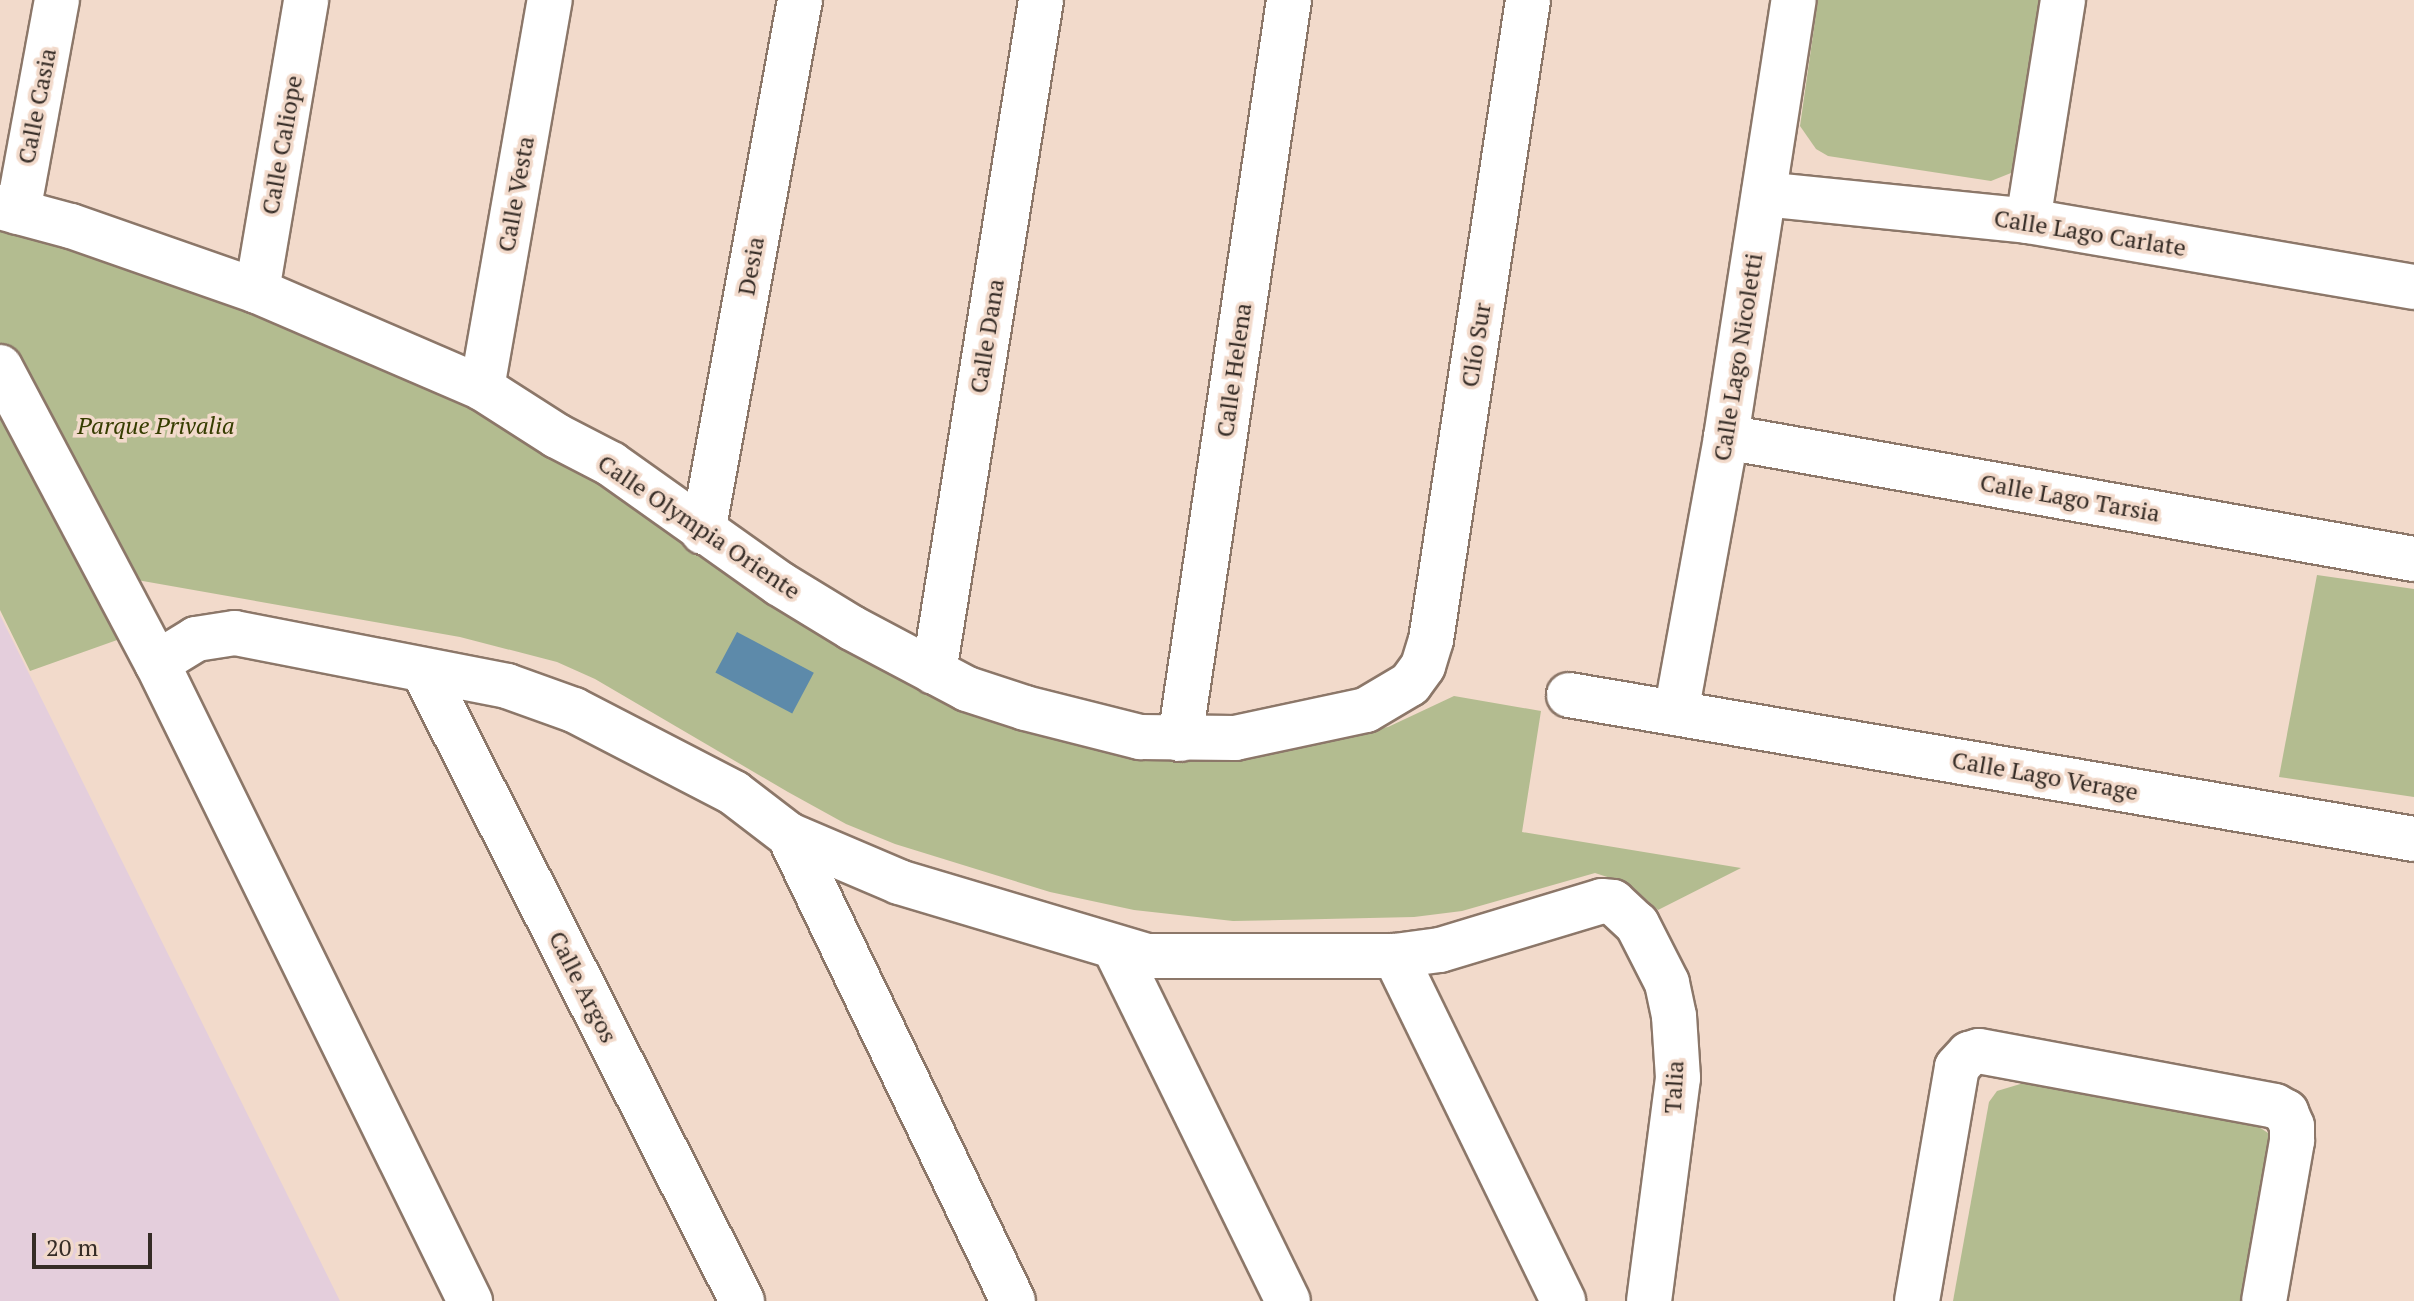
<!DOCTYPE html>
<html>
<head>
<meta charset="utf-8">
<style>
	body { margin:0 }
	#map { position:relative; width:2414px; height:1301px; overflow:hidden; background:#f2dacb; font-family:"PT Serif",serif }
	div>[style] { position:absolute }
	.commercial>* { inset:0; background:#e4cedc }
	.green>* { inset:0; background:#b3bc90 }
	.water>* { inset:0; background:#5d8aaa; transform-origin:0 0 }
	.roads { filter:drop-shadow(2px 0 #8c7769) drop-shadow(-2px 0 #8c7769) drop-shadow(0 2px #8c7769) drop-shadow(0 -2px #8c7769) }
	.minor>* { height:44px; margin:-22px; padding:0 22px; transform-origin:22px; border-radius:22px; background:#fff }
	span { translate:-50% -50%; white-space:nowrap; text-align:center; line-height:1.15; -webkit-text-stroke:7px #f2dacb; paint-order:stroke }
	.street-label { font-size:24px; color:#352c26 }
	.park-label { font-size:24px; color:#363d00; font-style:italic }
	.scale { position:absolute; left:32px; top:1233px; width:120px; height:36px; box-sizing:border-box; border:4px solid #352c26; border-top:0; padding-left:10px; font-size:24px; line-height:28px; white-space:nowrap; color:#352c26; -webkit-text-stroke:6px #f2dacb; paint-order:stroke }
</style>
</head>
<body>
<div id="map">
	<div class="commercial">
		<div style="clip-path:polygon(0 615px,340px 1301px,0 1301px)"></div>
	</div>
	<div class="green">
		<div style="clip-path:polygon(1818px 0,2044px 0,2016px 171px,1991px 181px,1828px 156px,1816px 149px,1800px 126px)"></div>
		<div style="clip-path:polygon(0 216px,466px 392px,1007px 710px,1348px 734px,1388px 727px,1454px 696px,1541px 711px,1522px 832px,1741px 868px,1658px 910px,1629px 884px,1595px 873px,1462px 911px,1414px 917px,1233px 921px,1134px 910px,1050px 892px,895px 844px,846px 824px,788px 792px,595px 679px,557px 662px,460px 637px,137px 580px,134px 634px,30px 671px,0 610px)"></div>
		<div style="clip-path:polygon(2317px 575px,2414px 589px,2414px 797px,2279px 777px)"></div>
		<div style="clip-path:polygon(2027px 1082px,2259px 1127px,2271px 1135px,2246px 1301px,1953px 1301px,1989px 1102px,1997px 1091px)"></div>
	</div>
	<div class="water">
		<div style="left:737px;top:632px;width:87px;height:46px;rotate:28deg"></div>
	</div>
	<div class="roads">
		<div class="minor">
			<div style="left:1764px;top:194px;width:265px;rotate:5.8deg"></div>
			<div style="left:2028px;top:221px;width:392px;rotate:9.7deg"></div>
			<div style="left:0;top:207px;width:73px;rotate:15deg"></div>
			<div style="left:71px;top:226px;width:197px;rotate:19.3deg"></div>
			<div style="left:257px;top:291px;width:245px;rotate:23.3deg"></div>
			<div style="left:482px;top:388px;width:89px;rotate:32.6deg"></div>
			<div style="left:557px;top:436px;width:61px;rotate:27.4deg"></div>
			<div style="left:611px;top:464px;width:207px;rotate:35.4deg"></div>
			<div style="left:780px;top:584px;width:84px;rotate:31.4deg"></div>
			<div style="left:852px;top:628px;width:130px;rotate:27.9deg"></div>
			<div style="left:967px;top:689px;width:61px;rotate:18.1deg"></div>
			<div style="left:1025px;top:708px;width:119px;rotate:14.2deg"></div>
			<div style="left:1140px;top:737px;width:95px;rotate:0.6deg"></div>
			<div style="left:1235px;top:738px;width:134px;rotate:-12.1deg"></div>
			<div style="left:1366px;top:710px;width:51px;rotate:-30.6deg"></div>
			<div style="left:1410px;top:684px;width:22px;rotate:-54deg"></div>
			<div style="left:1423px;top:666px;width:27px;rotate:-73deg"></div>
			<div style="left:1431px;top:640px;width:647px;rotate:-81.38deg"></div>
			<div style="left:18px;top:212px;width:216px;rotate:-79.6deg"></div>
			<div style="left:2028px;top:221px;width:224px;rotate:-81deg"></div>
			<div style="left:257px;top:291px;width:295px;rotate:-80.4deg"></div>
			<div style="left:0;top:367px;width:335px;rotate:62.1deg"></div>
			<div style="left:157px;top:663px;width:711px;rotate:63.87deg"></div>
			<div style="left:482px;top:388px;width:394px;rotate:-80.1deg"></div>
			<div style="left:1726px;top:437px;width:699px;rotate:10.06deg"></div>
			<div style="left:703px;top:532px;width:541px;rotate:-79.67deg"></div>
			<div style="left:157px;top:663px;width:46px;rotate:-31.6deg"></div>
			<div style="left:196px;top:639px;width:39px;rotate:-9deg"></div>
			<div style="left:235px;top:633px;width:277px;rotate:11deg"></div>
			<div style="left:507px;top:686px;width:71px;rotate:19.7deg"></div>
			<div style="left:574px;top:710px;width:180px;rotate:27.4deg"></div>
			<div style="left:734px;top:793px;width:69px;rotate:37.4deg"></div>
			<div style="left:789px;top:835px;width:120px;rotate:23.1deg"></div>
			<div style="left:899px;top:882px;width:260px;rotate:16.6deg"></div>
			<div style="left:1148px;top:956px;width:247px"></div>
			<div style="left:1395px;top:956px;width:45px;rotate:-7.6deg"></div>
			<div style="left:1440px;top:950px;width:169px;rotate:-16.8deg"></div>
			<div style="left:1602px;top:901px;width:11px;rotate:5deg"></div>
			<div style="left:1613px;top:902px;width:33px;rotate:43deg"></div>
			<div style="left:1637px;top:924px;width:66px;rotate:63deg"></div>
			<div style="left:1667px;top:983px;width:34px;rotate:78deg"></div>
			<div style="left:1674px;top:1016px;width:62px;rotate:86.3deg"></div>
			<div style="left:1678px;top:1078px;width:225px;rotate:97.4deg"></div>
			<div style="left:424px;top:672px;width:705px;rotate:63.18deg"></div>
			<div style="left:934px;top:672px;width:680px;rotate:-80.95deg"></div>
			<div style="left:1569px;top:695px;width:857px;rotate:9.67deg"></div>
			<div style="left:1676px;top:713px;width:280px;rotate:-79.7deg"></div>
			<div style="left:1726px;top:437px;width:442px;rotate:-81.2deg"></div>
			<div style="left:1180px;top:739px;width:747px;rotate:-81.61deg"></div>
			<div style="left:789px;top:835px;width:517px;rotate:64.33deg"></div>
			<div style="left:1115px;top:948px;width:393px;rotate:63.9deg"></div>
			<div style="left:1395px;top:956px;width:384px;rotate:64deg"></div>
			<div style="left:1917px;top:1301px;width:237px;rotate:-80.3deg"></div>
			<div style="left:1957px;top:1067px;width:18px;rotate:-47deg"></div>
			<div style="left:1969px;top:1054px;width:10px;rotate:-17deg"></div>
			<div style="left:1979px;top:1051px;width:301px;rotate:10.5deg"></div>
			<div style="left:2275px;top:1106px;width:13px;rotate:29deg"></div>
			<div style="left:2286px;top:1112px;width:15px;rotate:67deg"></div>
			<div style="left:2292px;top:1126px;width:15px;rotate:90deg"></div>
			<div style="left:2292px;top:1141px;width:162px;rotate:99.9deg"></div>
		</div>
	</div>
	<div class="street-label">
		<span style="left:37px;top:106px;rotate:-79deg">Calle Casia</span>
		<span style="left:282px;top:145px;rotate:-80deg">Calle Caliope</span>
		<span style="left:516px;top:194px;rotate:-80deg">Calle Vesta</span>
		<span style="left:2090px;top:233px;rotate:9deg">Calle Lago Carlate</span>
		<span style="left:751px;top:266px;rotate:-80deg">Desia</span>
		<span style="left:987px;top:336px;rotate:-81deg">Calle Dana</span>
		<span style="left:1476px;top:345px;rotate:-81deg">Clío Sur</span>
		<span style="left:1738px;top:357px;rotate:-81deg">Calle Lago Nicoletti</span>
		<span style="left:1234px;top:370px;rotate:-82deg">Calle Helena</span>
		<span style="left:2070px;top:498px;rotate:10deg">Calle Lago Tarsia</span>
		<span style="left:699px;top:527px;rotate:34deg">Calle Olympia Oriente</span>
		<span style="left:2045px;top:776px;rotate:10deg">Calle Lago Verage</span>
		<span style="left:583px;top:987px;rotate:63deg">Calle Argos</span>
		<span style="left:1674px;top:1087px;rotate:-87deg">Talia</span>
	</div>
	<div class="park-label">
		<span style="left:156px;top:426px">Parque Privalia</span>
	</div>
	<div class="scale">20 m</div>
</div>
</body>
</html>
